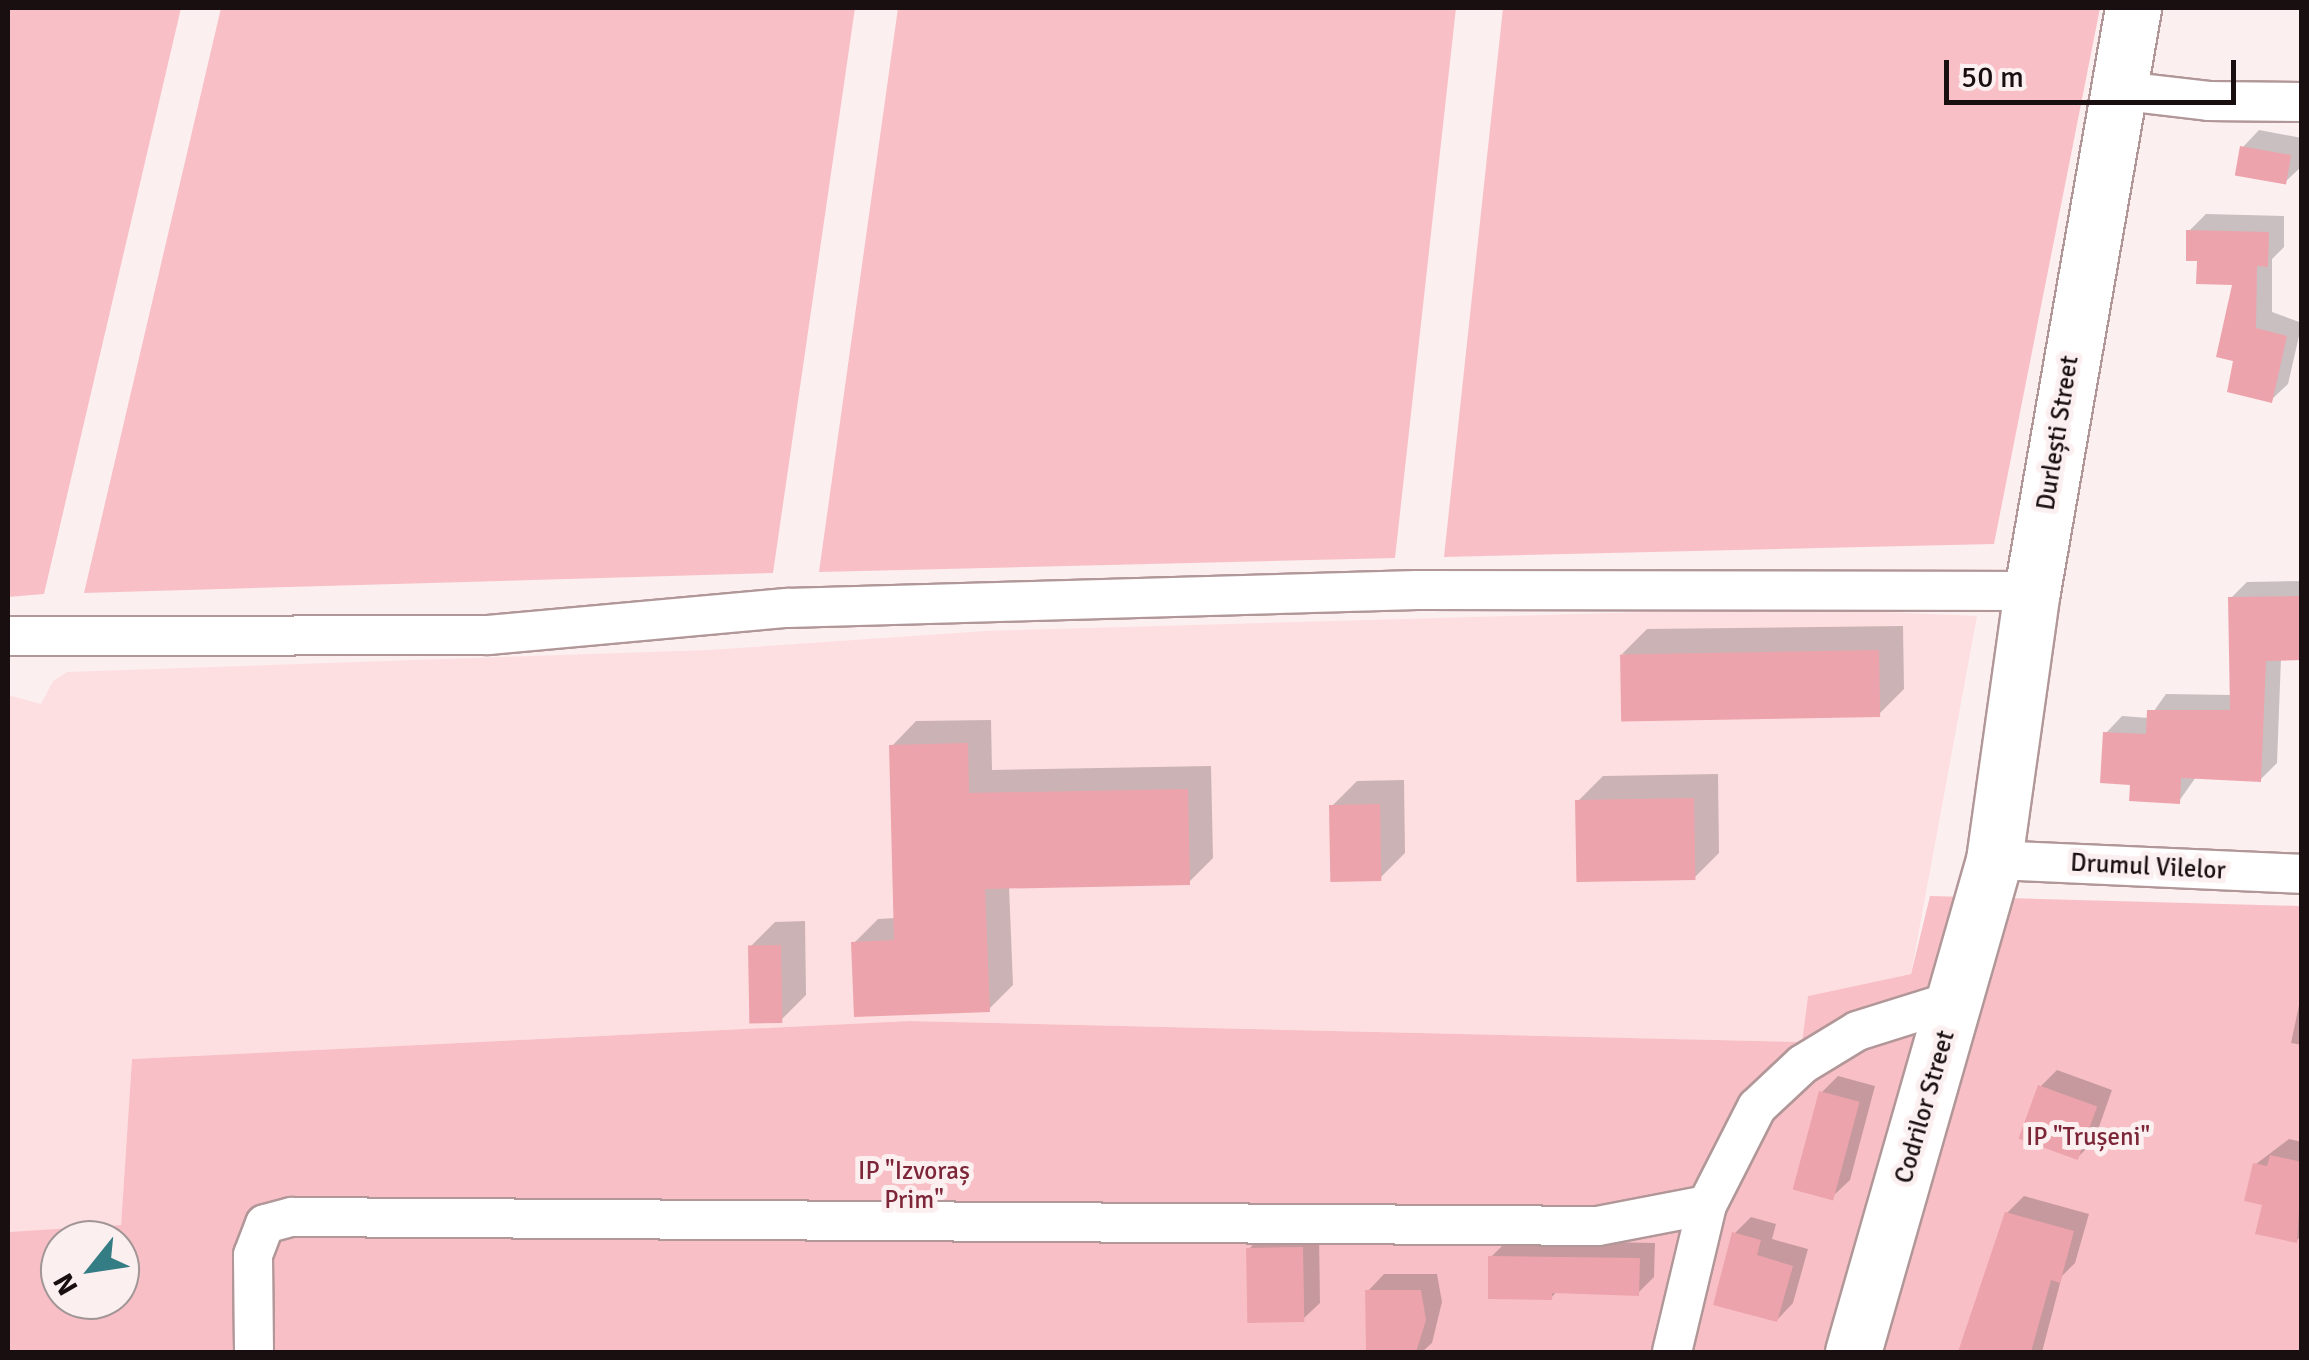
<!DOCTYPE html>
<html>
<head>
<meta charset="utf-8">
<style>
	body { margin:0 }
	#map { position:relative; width:2309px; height:1360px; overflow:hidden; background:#fceff0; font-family:Signika,sans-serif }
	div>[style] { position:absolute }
	.built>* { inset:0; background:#fedfe1 }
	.green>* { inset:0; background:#f8c0c6 }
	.shadow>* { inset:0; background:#0003 }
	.building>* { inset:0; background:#eda3ab; transform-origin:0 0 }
	.roads { filter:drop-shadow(2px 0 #b29799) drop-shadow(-2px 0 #b29799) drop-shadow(0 2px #b29799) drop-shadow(0 -2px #b29799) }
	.street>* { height:38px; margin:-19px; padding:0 19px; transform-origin:19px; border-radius:19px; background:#fff }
	.secondary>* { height:55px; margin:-27.5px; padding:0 27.5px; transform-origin:27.5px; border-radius:27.5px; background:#fff }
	span { translate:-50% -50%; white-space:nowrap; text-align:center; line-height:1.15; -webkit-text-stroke:10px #fceff0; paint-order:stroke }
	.street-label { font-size:25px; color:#190f10 }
	.park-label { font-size:25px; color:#7c2638 }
	.frame { position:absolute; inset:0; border:10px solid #190f10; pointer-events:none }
	.north { position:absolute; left:40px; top:1220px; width:100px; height:100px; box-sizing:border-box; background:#fceff0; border:2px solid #a19596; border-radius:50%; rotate:240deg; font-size:28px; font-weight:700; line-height:40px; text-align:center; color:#190f10 }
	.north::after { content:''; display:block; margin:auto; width:35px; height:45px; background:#357d85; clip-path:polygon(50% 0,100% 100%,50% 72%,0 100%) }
	.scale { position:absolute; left:1944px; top:60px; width:292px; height:45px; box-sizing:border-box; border:5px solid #190f10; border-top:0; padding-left:12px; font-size:30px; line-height:35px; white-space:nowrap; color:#190f10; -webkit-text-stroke:8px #fceff0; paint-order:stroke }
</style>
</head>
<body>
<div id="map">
	<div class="built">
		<div style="clip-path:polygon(1788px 608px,1977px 616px,1911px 974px,1808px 996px,1802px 1042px,909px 1021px,132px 1059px,121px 1226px,8px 1232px,8px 695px,41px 704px,53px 681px,67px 672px,708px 650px,985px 631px)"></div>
	</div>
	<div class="green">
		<div style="clip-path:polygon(8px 8px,181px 8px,44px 594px,8px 597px)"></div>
		<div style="clip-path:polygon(221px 8px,855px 8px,773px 573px,84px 593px)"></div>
		<div style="clip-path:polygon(898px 8px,1456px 8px,1395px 558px,819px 572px)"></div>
		<div style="clip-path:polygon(1503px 8px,2100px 8px,1994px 544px,1444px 557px)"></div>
		<div style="clip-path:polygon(evenodd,1930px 896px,2301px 906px,2301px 1352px,8px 1352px,8px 1232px,121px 1225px,132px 1059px,909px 1021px,1802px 1042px,1808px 996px,1911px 974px,1930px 896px,60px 1240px,120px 1240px,120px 1300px,60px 1300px,60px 1240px)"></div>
	</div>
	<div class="shadow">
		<div style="clip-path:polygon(2259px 130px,2302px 138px,2302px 166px,2285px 182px,2243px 147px)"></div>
		<div style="clip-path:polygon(2206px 214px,2284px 216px,2284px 247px,2272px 259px,2272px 312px,2302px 323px,2288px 384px,2271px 400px,2236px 359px,2236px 282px,2199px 258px,2189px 231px)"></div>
		<div style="clip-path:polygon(2302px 581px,2302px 658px,2281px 658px,2277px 763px,2260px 780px,2196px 777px,2179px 801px,2132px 783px,2106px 733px,2122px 716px,2149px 718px,2166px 694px,2232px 695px,2231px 598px,2247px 582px)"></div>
		<div style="clip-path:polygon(1903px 626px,1904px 689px,1879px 714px,1622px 654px,1647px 629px)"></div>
		<div style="clip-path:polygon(991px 720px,992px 770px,1211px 766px,1213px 858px,1189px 882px,1009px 886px,1013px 985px,989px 1009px,854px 943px,878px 919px,896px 918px,892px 746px,916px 721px)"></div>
		<div style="clip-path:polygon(1718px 774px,1719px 853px,1694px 878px,1578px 801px,1603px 776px)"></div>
		<div style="clip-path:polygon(1404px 780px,1405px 853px,1380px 878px,1332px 806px,1357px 781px)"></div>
		<div style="clip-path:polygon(805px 921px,806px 995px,781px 1020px,750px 947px,775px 922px)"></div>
		<div style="clip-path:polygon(2302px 991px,2302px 1045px,2291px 1043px)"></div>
		<div style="clip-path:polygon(2057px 1070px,2112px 1090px,2094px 1141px,2077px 1158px,2040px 1087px)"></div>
		<div style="clip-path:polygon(1838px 1076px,1875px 1086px,1850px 1180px,1833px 1196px,1822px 1092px)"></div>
		<div style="clip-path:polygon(2289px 1139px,2302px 1142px,2302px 1235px,2296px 1241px,2265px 1203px,2256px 1164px)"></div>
		<div style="clip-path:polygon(2024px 1196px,2089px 1214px,2075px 1263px,2062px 1276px,2042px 1352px,1961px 1352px,2007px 1213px)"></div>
		<div style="clip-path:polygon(1751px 1217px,1776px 1224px,1772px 1239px,1808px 1249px,1793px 1303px,1777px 1320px,1734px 1234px)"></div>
		<div style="clip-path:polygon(1319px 1231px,1320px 1303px,1303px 1319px,1249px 1249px,1265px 1232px)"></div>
		<div style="clip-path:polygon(1508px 1240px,1655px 1243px,1654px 1277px,1638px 1293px,1558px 1290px,1551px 1298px,1491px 1257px)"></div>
		<div style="clip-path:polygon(1384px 1274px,1437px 1274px,1442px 1302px,1432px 1343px,1422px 1352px,1369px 1352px,1368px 1291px)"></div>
	</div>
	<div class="building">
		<div style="left:2240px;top:146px;width:52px;height:30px;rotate:10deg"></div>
		<div style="clip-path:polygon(2186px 230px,2269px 232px,2268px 267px,2257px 266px,2256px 328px,2287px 336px,2272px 403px,2227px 392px,2233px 361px,2216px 357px,2232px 285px,2196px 284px,2197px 261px,2186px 261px)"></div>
		<div style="clip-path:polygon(2302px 596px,2302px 660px,2266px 661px,2261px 782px,2181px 778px,2180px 804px,2129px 801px,2130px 785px,2100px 783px,2103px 732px,2146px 734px,2147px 710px,2230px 710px,2228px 597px)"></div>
		<div style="left:1879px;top:650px;width:67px;height:259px;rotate:89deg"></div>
		<div style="clip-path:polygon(968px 743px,969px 793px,1188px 789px,1190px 885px,985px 889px,990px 1012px,854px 1017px,851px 942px,894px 940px,889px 745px)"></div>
		<div style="left:1694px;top:798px;width:82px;height:119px;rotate:89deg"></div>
		<div style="left:1380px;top:804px;width:77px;height:51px;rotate:89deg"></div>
		<div style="left:781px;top:945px;width:78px;height:33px;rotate:89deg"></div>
		<div style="left:2038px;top:1085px;width:63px;height:57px;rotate:20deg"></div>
		<div style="left:1819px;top:1091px;width:42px;height:102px;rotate:15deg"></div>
		<div style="clip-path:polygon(2270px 1155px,2302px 1162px,2297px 1243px,2255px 1234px,2262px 1205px,2244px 1201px,2253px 1163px,2267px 1166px)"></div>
		<div style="clip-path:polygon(2005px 1212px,2074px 1231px,2060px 1283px,2051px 1280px,2031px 1352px,1958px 1352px)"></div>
		<div style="clip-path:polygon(1732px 1232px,1761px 1240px,1757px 1255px,1793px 1266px,1777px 1322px,1713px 1305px)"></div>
		<div style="left:1303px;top:1247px;width:75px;height:57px;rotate:89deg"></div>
		<div style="clip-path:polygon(1488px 1256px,1640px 1258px,1639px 1296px,1552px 1293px,1552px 1300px,1488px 1299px)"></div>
		<div style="clip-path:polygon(1365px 1290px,1421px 1290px,1426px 1320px,1416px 1352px,1366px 1352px)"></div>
	</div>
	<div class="roads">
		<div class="street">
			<div style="left:2115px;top:90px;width:94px;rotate:6.7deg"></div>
			<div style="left:2208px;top:101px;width:94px;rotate:0.6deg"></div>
			<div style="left:8px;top:636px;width:480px;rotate:-0.1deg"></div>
			<div style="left:488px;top:635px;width:300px;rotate:-5.2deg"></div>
			<div style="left:787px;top:608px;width:630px;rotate:-1.64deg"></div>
			<div style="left:1417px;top:590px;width:615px;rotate:0.09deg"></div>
			<div style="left:1994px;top:860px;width:308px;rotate:2.6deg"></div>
			<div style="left:254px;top:1352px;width:97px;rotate:-90.6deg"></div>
			<div style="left:253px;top:1255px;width:33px;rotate:-69deg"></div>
			<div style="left:265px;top:1224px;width:28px;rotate:-15deg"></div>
			<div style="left:292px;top:1217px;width:1306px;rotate:0.39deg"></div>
			<div style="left:1598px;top:1226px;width:111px;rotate:-10.9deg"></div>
			<div style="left:1672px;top:1352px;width:151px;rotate:-76.6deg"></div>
			<div style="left:1707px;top:1205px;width:110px;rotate:-63deg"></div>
			<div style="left:1757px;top:1107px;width:63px;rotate:-43.1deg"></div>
			<div style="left:1803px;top:1064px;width:63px;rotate:-31.4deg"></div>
			<div style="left:1857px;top:1031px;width:104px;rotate:-17.4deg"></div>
		</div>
		<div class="secondary">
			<div style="left:1853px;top:1352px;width:512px;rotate:-74.01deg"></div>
			<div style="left:1994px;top:860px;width:272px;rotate:-82deg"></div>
			<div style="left:2032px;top:591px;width:592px;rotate:-80.17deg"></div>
		</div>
	</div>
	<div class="street-label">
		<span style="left:2058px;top:433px;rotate:-81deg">Durlești Street</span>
		<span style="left:2148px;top:867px;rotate:3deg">Drumul Vilelor</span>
		<span style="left:1925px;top:1107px;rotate:-74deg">Codrilor Street</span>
	</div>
	<div class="park-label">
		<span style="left:2088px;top:1137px">IP "Trușeni"</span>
		<span style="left:914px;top:1186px">IP "Izvoraș<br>Prim"</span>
	</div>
	<div class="frame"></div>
	<div class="north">N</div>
	<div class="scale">50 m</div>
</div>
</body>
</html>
